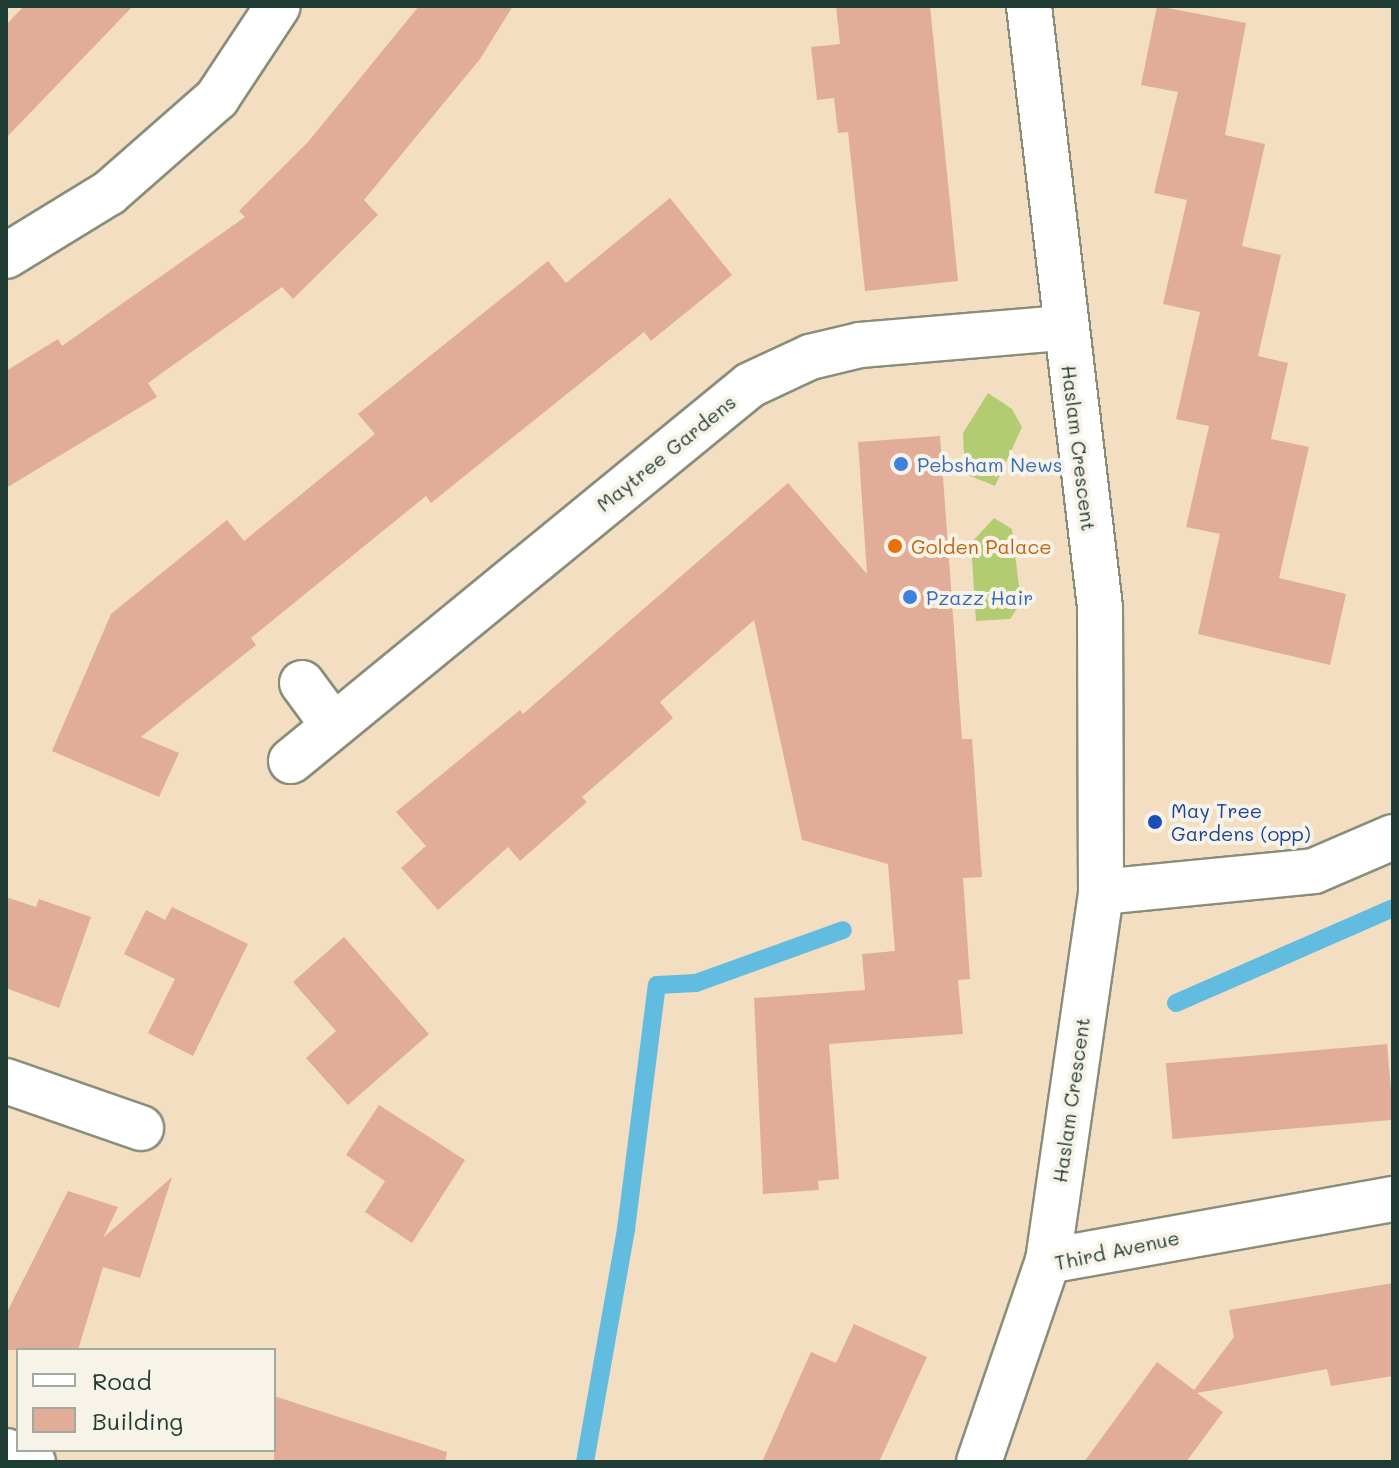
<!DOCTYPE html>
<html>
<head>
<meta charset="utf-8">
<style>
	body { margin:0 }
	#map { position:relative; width:1399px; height:1468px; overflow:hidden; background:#f3dec2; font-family:Mali,sans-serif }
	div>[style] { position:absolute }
	.green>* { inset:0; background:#b4cc71 }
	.stream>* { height:18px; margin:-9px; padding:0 9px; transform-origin:9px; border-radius:9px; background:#61bcdf }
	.building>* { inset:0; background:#e2ad98; transform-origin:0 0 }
	.roads { filter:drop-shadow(2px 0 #898e7b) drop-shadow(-2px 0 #898e7b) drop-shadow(0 2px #898e7b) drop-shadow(0 -2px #898e7b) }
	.minor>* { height:44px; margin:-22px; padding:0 22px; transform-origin:22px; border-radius:22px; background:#fff }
	.dots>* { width:22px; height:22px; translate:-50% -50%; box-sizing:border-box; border:4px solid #f7f3e8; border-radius:50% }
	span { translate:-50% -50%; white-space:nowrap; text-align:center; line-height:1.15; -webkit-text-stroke:8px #f7f3e8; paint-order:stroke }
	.street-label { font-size:20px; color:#1f3d34 }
	.shop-label { font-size:20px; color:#366cbe }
	.left { translate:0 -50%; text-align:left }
	.food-label { font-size:20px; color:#c56008 }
	.transit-label { font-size:20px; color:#164399 }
	.frame { position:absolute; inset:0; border:8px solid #1f3d34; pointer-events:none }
	.legend { position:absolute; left:16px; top:1348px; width:260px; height:104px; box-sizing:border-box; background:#f7f3e8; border:2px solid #a1aaa0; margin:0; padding:10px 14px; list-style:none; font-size:24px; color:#1f3d34 }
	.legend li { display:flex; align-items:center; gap:16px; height:40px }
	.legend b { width:40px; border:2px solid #a1aaa0 }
</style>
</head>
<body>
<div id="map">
	<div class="green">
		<div style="clip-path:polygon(988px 393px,1012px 409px,1022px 427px,995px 486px,965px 474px,963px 433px)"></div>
		<div style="clip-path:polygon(994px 518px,1012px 529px,1021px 603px,1010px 619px,976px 621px,971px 543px)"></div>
	</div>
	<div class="stream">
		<div style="left:1176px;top:1003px;width:237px;rotate:-23.6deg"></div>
		<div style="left:585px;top:1462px;width:237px;rotate:-80deg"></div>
		<div style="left:626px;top:1229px;width:246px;rotate:-82.8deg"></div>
		<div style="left:657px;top:985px;width:39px;rotate:-3deg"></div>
		<div style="left:696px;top:983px;width:156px;rotate:-19.8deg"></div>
	</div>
	<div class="building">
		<div style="clip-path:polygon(24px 6px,133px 6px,6px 138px,6px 25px)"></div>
		<div style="clip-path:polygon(419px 6px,513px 6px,480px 59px,364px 200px,378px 215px,293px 299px,282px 287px,148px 383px,157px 397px,6px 488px,6px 371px,58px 339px,62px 346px,245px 217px,239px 211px,308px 142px)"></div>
		<div style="clip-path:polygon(836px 6px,930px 6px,958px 281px,865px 291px,848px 132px,838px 133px,834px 98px,817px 100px,811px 47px,840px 44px)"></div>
		<div style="clip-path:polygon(1157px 6px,1246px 23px,1225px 135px,1265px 144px,1242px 246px,1281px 255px,1258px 356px,1288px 363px,1271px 439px,1309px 447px,1279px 578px,1346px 594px,1330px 665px,1198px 634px,1220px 534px,1186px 527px,1209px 426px,1176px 419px,1200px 312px,1163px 304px,1187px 200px,1154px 193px,1178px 92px,1141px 85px)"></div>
		<div style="clip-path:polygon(670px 198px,732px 275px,651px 341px,644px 332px,431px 503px,426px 496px,251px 638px,256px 645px,141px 737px,179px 753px,159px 797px,52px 751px,111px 614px,227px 520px,244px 541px,375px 434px,358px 414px,548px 261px,566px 283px)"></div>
		<div style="clip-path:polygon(940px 436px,962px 739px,972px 739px,982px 877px,963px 878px,970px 979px,958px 980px,963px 1034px,829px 1044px,839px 1179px,818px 1181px,819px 1190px,763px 1194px,754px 998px,865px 990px,862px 954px,895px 951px,888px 864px,802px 840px,754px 620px,660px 702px,673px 718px,582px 797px,587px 802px,520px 861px,508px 847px,438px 910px,401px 868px,426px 846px,396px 812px,520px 710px,523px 714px,788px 483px,867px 574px,858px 442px)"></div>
		<div style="clip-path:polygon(6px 897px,36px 907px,39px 899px,91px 917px,59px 1008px,6px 988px)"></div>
		<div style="clip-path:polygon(172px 907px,248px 944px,193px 1056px,148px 1033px,175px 979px,124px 954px,146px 910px,165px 920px)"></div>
		<div style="clip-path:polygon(344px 937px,429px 1034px,348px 1105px,306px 1058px,336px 1031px,293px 982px)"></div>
		<div style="left:1387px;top:1044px;width:76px;height:222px;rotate:85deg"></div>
		<div style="clip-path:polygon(379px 1105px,465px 1160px,412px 1243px,365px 1212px,385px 1181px,346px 1155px)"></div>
		<div style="clip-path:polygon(172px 1177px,140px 1278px,103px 1267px,78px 1350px,6px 1350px,8px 1310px,68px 1191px,118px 1207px,103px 1238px)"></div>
		<div style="clip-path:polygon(1393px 1283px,1393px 1376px,1331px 1386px,1327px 1369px,1197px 1393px,1223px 1412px,1186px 1462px,1084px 1462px,1157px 1362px,1194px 1390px,1234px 1337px,1229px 1310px)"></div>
		<div style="clip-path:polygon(854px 1324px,927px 1357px,879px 1462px,762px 1462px,811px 1352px,836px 1363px)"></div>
		<div style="clip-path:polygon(274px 1396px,447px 1452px,445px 1462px,274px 1462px)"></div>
	</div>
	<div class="roads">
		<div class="minor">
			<div style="left:6px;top:256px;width:121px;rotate:-31.5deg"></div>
			<div style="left:109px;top:193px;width:144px;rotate:-41.3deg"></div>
			<div style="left:217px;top:98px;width:110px;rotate:-56.5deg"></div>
			<div style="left:302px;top:683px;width:52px;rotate:53.6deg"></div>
			<div style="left:291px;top:761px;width:593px;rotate:-39.32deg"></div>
			<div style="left:750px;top:385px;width:66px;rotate:-25deg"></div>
			<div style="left:810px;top:357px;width:51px;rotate:-13.5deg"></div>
			<div style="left:860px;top:345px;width:204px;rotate:-4.8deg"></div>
			<div style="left:1101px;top:892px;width:214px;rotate:-5.6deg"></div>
			<div style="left:1314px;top:871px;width:86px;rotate:-23.3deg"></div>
			<div style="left:6px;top:1081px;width:143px;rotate:19.2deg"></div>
			<div style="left:1048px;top:1261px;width:351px;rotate:-10.2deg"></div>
			<div style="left:6px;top:1451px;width:29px;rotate:22deg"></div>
			<div style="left:979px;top:1462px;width:213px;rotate:-71.1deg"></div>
			<div style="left:1048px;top:1261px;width:373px;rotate:-81.8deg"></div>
			<div style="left:1101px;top:892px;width:285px;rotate:-90.2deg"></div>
			<div style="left:1100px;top:607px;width:605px;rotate:-96.74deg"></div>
		</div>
	</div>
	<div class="dots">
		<div style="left:901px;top:464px;background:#3f7fe0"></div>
		<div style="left:895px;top:546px;background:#e8710a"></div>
		<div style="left:910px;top:597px;background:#3f7fe0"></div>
		<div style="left:1155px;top:822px;background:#1a4fb4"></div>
	</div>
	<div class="street-label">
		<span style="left:1079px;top:448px;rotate:83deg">Haslam Crescent</span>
		<span style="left:666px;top:453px;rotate:-39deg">Maytree Gardens</span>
		<span style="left:1071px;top:1100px;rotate:-82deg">Haslam Crescent</span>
		<span style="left:1117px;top:1250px;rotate:-12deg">Third Avenue</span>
	</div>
	<div class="shop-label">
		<span class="left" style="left:917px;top:464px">Pebsham News</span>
		<span class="left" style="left:926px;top:597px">Pzazz Hair</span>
	</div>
	<div class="food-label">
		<span class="left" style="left:911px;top:546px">Golden Palace</span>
	</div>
	<div class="transit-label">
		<span class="left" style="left:1171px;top:822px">May Tree<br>Gardens (opp)</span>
	</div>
	<div class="frame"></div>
	<ul class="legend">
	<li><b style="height:10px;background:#fff"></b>Road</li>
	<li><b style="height:22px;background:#e2ad98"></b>Building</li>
	</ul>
</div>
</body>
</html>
